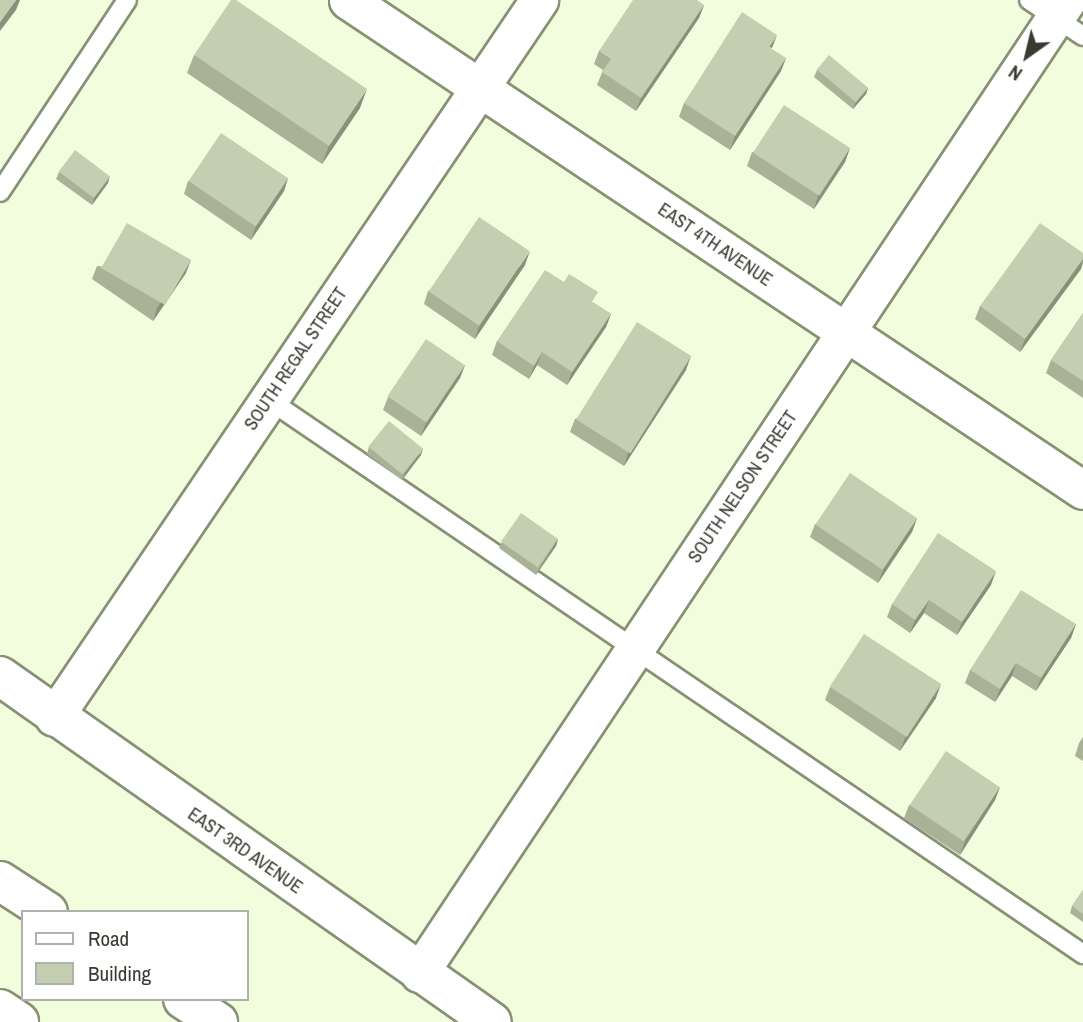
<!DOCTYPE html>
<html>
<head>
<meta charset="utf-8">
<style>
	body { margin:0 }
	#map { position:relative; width:1083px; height:1022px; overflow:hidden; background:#f2fdde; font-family:"Archivo Narrow",sans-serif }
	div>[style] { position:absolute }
	.roads { filter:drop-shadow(2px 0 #879174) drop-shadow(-2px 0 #879174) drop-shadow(0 2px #879174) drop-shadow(0 -2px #879174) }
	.service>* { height:18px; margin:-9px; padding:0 9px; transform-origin:9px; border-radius:9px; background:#fff }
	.minor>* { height:37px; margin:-18.5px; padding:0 18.5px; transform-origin:18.5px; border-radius:18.5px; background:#fff }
	.tertiary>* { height:38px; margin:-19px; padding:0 19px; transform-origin:19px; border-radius:19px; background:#fff }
	.motorway>* { height:38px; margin:-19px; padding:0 19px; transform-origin:19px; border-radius:19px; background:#fff }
	.wall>* { inset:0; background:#a9b197 }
	.shaded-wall>* { inset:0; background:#89907b }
	.building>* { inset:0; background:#c4ceb0; transform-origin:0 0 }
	span { translate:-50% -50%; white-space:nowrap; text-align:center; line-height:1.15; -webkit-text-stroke:5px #fff; paint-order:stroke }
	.street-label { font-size:18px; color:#383c30 }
	.legend { position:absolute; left:21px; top:910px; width:228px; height:91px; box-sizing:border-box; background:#fff; border:2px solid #afb1ac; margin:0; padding:9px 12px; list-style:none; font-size:21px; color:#383c30 }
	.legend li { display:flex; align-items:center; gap:14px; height:35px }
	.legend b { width:35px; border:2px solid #afb1ac }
	.north { position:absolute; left:992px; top:21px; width:70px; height:70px; -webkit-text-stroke:5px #fff; paint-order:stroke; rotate:214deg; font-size:19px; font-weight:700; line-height:28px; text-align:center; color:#383c30 }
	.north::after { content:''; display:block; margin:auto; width:24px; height:32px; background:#383c30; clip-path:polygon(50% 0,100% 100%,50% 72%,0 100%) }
</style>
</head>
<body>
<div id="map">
	<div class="roads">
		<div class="service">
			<div style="left:1029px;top:0;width:65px;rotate:33.7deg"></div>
			<div style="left:0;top:192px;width:230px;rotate:-56.5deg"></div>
			<div style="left:269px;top:400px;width:985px;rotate:34.24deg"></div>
		</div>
		<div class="minor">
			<div style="left:348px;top:0;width:883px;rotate:33.69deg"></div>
			<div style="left:54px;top:717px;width:866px;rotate:-55.92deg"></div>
			<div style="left:419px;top:973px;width:1169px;rotate:-56.34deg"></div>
		</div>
		<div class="tertiary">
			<div style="left:0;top:676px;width:601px;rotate:35.12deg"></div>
		</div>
		<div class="motorway">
			<div style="left:0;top:881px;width:57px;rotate:32.9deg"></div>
			<div style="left:183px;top:999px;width:42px;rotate:33.3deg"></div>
			<div style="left:0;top:1009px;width:23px;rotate:34deg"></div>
		</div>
	</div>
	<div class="wall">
		<div style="clip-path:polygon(704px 5px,699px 18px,636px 111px,597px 85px,603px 70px,594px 64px,599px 51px)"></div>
		<div style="clip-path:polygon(194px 55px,360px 108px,322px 164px,187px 73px)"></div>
		<div style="clip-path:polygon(786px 58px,781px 71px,730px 150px,679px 117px,684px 103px)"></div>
		<div style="clip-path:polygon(817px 70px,868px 88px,866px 94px,853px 109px,814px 77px)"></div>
		<div style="clip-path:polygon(850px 148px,845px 162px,814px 209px,747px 166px,752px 152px)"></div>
		<div style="clip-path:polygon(59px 172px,108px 183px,92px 205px,56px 179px)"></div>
		<div style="clip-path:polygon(288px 178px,284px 191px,251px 240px,184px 194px,188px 181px)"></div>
		<div style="clip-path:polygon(1083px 253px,1083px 263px,1081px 269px,1020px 352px,975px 319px,980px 306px)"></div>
		<div style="clip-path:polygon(525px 265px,475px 339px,424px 304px,428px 291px)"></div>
		<div style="clip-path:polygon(97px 266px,186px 273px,153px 321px,92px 279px)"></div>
		<div style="clip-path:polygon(594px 303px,611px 314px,606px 327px,567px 385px,537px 365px,529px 379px,492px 355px,497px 341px)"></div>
		<div style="clip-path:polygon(1083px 313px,1083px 398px,1046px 373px,1051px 360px)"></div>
		<div style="clip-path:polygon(465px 365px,460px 378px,421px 436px,383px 410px,388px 397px)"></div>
		<div style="clip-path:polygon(686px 370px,624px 466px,570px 432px,575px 419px)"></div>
		<div style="clip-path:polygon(369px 447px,421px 455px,402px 480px,367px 454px)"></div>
		<div style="clip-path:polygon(917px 518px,912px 532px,878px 583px,810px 537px,815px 524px)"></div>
		<div style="clip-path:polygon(558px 539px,556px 546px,536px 575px,499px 548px,502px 542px)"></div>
		<div style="clip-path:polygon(991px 585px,957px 635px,924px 613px,910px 633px,887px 617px,892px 604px)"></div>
		<div style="clip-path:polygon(1076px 624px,1071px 638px,1036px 691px,1012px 676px,995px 702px,965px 683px,970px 670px)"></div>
		<div style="clip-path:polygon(830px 687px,936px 698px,900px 751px,825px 700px)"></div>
		<div style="clip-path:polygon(1083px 737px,1083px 761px,1075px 756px,1079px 743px)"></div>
		<div style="clip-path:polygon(1000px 787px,995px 800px,960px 855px,904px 818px,909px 805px)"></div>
		<div style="clip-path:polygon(1083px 890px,1083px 922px,1070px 913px,1072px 906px)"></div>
	</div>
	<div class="shaded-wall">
		<div style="clip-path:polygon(16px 0,20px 0,16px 10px,0 31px,0 22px)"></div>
		<div style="clip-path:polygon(704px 5px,699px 18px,636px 111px,641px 98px)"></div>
		<div style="clip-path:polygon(777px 35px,772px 48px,769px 47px)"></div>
		<div style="clip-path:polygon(786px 58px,781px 71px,730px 150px,735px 136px)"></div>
		<div style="clip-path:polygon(868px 88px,866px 94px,853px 109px,856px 102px)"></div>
		<div style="clip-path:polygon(367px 89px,360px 108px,322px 164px,329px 146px)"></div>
		<div style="clip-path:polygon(850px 148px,845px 162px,814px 209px,818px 196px)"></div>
		<div style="clip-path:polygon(110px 176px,108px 183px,92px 205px,94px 198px)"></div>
		<div style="clip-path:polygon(288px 178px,284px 191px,251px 240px,256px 226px)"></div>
		<div style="clip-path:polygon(530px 251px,525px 265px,475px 339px,479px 326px)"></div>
		<div style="clip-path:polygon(1083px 259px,1081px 269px,1020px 352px,1025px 339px)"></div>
		<div style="clip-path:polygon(191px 260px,186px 273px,153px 321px,157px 308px)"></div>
		<div style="clip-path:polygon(611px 314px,606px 327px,567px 385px,572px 372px)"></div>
		<div style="clip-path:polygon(542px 352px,537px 365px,529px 379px,534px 366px)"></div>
		<div style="clip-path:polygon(691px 356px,686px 370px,624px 466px,628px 453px)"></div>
		<div style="clip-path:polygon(465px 365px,460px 378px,421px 436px,426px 423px)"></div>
		<div style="clip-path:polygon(423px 449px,421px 455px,402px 480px,405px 473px)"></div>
		<div style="clip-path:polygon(917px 518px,912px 532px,878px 583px,883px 570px)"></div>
		<div style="clip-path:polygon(558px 539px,556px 546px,536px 575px,539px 569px)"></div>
		<div style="clip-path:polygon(996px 571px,991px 585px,957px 635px,962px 622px)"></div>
		<div style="clip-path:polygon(929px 600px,924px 613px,910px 633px,915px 620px)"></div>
		<div style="clip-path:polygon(1076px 624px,1071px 638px,1036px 691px,1041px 678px)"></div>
		<div style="clip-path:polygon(1016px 663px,1012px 676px,995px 702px,1000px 689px)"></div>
		<div style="clip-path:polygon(941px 684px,936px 698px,900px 751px,905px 738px)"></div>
		<div style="clip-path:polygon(1000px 787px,995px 800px,960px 855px,965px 841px)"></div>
	</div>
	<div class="building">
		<div style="clip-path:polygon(0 0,16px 0,0 22px)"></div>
		<div style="clip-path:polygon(231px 0,236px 0,367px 89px,329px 146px,194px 55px)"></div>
		<div style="clip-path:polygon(633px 0,697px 0,704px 5px,641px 98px,602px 72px,611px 59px,599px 51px)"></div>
		<div style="clip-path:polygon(742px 12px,777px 35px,769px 47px,786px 58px,735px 136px,684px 103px)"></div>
		<div style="left:829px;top:55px;width:51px;height:19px;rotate:40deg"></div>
		<div style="left:784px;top:105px;width:79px;height:57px;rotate:33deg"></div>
		<div style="left:221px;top:133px;width:81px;height:58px;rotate:34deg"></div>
		<div style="left:75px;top:150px;width:44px;height:27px;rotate:37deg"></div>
		<div style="left:479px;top:217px;width:61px;height:90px;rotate:34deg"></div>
		<div style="left:127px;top:223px;width:74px;height:52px;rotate:30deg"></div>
		<div style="clip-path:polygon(1040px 223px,1083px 253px,1083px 259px,1025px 339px,980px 306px)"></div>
		<div style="clip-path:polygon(545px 270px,564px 282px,569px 274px,598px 292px,592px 302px,611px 314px,572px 372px,542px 352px,534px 366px,497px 341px)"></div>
		<div style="clip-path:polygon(1083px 313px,1083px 381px,1051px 360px)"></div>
		<div style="left:637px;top:322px;width:64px;height:115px;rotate:32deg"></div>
		<div style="left:426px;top:339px;width:47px;height:69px;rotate:34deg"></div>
		<div style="left:389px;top:421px;width:44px;height:33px;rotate:39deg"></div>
		<div style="left:850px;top:473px;width:81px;height:62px;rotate:34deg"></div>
		<div style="left:521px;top:513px;width:45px;height:35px;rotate:35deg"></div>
		<div style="clip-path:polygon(938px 533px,996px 571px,962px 622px,929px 600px,915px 620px,892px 604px)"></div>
		<div style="clip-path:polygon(1021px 590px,1076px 624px,1041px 678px,1016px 663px,1000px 689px,970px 670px)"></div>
		<div style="left:864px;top:634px;width:92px;height:63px;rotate:33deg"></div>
		<div style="left:946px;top:751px;width:65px;height:65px;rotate:34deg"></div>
		<div style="clip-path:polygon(1083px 890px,1083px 914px,1072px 906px)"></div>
	</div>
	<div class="street-label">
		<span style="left:715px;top:245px;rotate:34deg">EAST 4TH AVENUE</span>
		<span style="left:296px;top:359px;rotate:-56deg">SOUTH REGAL STREET</span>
		<span style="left:743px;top:487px;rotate:-56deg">SOUTH NELSON STREET</span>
		<span style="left:245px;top:851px;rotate:35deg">EAST 3RD AVENUE</span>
	</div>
	<ul class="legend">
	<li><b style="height:9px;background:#fff"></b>Road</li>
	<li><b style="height:19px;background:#c4ceb0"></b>Building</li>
	</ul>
	<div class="north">N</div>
</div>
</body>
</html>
